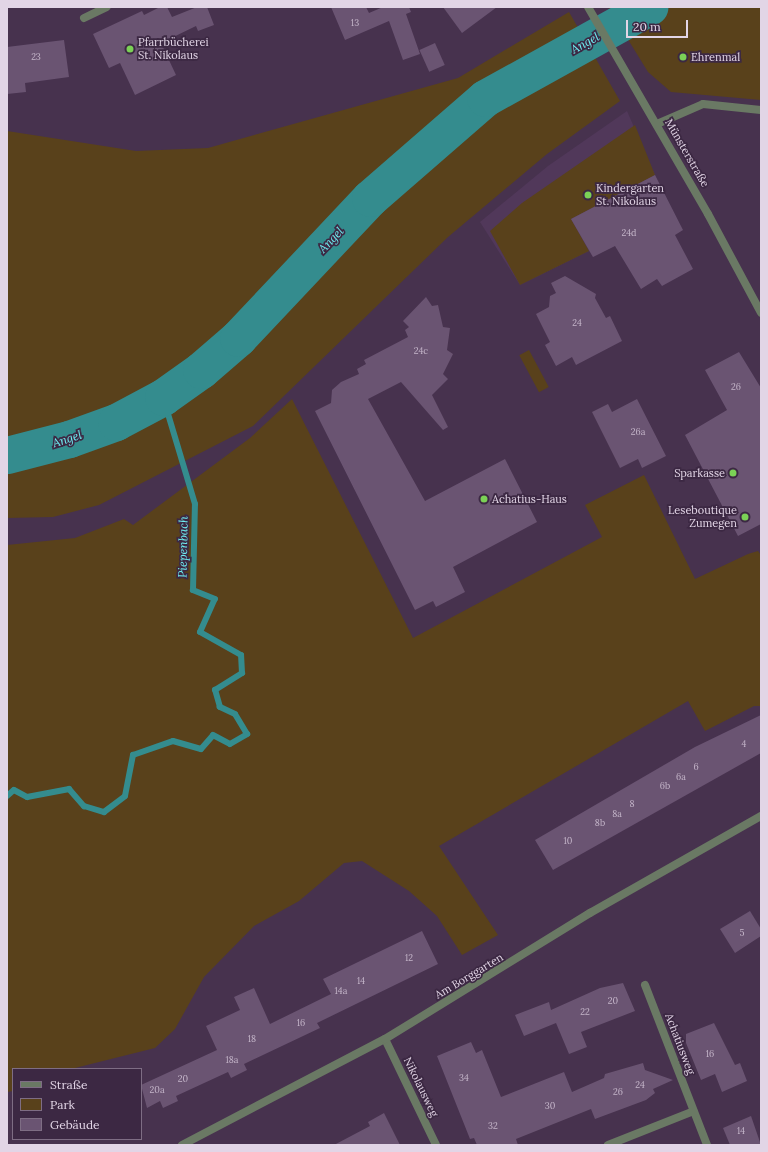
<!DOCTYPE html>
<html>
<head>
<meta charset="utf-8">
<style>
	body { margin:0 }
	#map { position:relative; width:768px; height:1152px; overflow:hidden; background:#47324e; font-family:Lora,serif }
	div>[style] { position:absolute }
	.built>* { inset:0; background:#51385a }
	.green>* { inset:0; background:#59411b; transform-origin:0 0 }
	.stream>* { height:6px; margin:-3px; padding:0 3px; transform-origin:3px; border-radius:3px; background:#348c8e }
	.river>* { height:37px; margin:-18.5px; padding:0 18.5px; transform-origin:18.5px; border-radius:18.5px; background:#348c8e }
	.building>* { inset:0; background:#6a5472; transform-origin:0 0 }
	.service>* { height:8px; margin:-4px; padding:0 4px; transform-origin:4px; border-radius:4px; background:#6a7964 }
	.minor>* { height:8px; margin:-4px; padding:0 4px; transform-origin:4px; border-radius:4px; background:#6a7964 }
	.tertiary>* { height:8px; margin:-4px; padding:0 4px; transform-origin:4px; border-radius:4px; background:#6a7964 }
	.dots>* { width:11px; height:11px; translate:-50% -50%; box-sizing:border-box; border:2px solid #3c2843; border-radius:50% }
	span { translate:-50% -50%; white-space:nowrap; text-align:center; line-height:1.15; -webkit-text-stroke:3.5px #3c2843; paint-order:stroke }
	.number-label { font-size:9px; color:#c4b5c9 }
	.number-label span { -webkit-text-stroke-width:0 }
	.poi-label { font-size:11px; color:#e2d5e6 }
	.left { translate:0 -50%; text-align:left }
	.right { translate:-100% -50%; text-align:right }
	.street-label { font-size:11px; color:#e2d5e6 }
	.water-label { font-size:12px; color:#6feff2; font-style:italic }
	.frame { position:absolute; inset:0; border:8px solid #e2d5e6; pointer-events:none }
	.legend { position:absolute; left:12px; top:1068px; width:130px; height:72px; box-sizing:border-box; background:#3c2843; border:1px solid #7e6d84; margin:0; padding:5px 7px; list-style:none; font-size:12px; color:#e2d5e6 }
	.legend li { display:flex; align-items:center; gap:8px; height:20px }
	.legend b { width:20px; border:1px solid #7e6d84 }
	.scale { position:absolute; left:626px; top:20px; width:62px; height:18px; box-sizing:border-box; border:2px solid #e2d5e6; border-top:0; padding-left:5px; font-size:12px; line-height:14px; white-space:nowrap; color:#e2d5e6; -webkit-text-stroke:3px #3c2843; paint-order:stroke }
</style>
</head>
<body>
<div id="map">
	<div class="built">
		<div style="clip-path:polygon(627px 111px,673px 216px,593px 257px,589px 251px,520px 285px,480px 222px,548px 166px)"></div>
	</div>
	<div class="green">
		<div style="clip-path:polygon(608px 7px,761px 7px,761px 100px,671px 92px,648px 72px)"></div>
		<div style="clip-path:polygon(569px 12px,620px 101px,547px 154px,448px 237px,253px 426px,99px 505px,53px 517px,7px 518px,7px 131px,136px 151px,208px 148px,458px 78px)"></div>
		<div style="clip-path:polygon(635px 125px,655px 175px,571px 219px,589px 251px,520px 285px,490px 231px,522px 203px)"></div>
		<div style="left:529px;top:350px;width:42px;height:11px;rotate:62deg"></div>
		<div style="clip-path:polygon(292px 399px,413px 638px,602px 537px,585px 505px,644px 475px,695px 579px,748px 554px,758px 551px,761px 555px,761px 706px,754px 706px,705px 731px,688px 701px,439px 846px,498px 935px,462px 955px,437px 916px,409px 891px,362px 861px,344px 863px,299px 901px,254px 926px,204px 977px,175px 1029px,155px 1048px,71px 1069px,13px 1069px,13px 1091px,7px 1092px,7px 545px,75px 538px,124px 519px,133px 525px,250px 438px)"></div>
	</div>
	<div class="stream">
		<div style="left:7px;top:796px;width:9px;rotate:-41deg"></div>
		<div style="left:14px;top:790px;width:15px;rotate:28deg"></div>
		<div style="left:27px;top:797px;width:43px;rotate:-10.8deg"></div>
		<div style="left:69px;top:789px;width:23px;rotate:49deg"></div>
		<div style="left:84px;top:806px;width:21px;rotate:17deg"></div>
		<div style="left:104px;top:812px;width:26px;rotate:-37deg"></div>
		<div style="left:125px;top:796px;width:42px;rotate:-79deg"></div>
		<div style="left:133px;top:755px;width:42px;rotate:-19.3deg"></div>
		<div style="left:173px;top:741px;width:29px;rotate:16deg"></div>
		<div style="left:201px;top:749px;width:18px;rotate:-49deg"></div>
		<div style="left:213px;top:735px;width:19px;rotate:28deg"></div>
		<div style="left:230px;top:744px;width:20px;rotate:-30deg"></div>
		<div style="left:247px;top:734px;width:23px;rotate:-121deg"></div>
		<div style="left:235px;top:714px;width:17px;rotate:-155deg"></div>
		<div style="left:220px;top:707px;width:18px;rotate:-106deg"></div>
		<div style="left:215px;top:690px;width:32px;rotate:-32deg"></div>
		<div style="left:242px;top:673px;width:18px;rotate:-93deg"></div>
		<div style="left:241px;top:655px;width:47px;rotate:-150.7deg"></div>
		<div style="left:200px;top:632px;width:36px;rotate:-66deg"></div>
		<div style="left:215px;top:599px;width:24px;rotate:-158deg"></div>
		<div style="left:193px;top:590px;width:86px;rotate:-88.7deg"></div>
		<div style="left:195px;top:504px;width:112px;rotate:-106.7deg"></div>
	</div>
	<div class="river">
		<div style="left:7px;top:455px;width:64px;rotate:-14.5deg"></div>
		<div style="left:69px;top:439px;width:50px;rotate:-19.9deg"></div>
		<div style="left:116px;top:422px;width:53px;rotate:-28deg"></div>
		<div style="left:163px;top:397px;width:47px;rotate:-35.4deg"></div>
		<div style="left:201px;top:370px;width:49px;rotate:-40.9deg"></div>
		<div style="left:238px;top:338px;width:192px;rotate:-46.7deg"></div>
		<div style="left:370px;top:198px;width:152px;rotate:-41deg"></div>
		<div style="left:485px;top:98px;width:188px;rotate:-29deg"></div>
	</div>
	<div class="building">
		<div style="clip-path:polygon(160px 7px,167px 7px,172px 17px,197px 7px,207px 7px,214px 25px,198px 31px,196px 26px,161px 43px,176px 75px,135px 95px,120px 63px,109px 68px,93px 34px,142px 11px,144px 15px)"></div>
		<div style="clip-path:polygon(331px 7px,366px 7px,369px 13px,383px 7px,409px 7px,411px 12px,406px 14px,420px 54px,403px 60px,389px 21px,345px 40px)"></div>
		<div style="clip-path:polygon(443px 7px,497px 7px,462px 33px)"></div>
		<div style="clip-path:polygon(64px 40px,69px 77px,25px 83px,26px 92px,7px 94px,7px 47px)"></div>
		<div style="left:435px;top:43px;width:24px;height:17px;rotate:66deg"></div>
		<div style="clip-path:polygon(655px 175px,683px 230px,675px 235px,693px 269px,662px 286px,657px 279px,641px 289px,615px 246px,593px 257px,571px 219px)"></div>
		<div style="clip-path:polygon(565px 276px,596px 294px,595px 298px,606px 318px,610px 316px,622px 341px,576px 365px,572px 357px,556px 366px,545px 345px,550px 342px,536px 314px,549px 307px,550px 296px,556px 293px,551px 283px)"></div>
		<div style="clip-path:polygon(426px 297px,432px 306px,438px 305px,443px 327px,450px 328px,447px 350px,453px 354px,443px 374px,448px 379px,432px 395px,448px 427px,443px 430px,401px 382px,368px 399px,425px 501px,505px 459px,537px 522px,453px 567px,465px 592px,436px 607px,433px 601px,415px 610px,315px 411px,331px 403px,332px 390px,341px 382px,359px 374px,357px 369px,366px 364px,364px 360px,408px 337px,405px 330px,409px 327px,403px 321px)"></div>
		<div style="clip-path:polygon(739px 352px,761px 388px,761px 524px,738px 536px,685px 435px,727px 410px,705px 370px)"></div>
		<div style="clip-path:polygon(637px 399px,666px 456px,642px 468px,638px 459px,620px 468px,592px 412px,608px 404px,612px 412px)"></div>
		<div style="clip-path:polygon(761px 715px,761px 753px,553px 870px,535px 840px,695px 747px)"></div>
		<div style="clip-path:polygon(750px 911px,761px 929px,761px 936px,735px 953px,720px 929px)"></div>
		<div style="clip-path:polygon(422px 931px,438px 964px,317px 1023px,320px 1028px,244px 1064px,247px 1070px,231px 1078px,228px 1072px,176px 1096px,178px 1101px,163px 1108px,160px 1101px,147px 1108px,141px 1085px,217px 1050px,206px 1026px,240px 1010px,234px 997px,254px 988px,270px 1024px,331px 994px,323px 979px)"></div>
		<div style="clip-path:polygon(623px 983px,635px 1011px,581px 1032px,587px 1047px,569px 1054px,556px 1023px,524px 1036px,515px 1015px,549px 1002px,551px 1010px,600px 988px)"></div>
		<div style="clip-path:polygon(714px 1023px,735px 1065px,740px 1063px,747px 1081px,722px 1092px,715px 1074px,701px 1080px,686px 1043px,686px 1034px)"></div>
		<div style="clip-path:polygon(471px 1042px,476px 1053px,482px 1050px,501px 1097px,564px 1072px,572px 1092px,604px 1078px,605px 1074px,643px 1063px,645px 1070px,673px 1080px,653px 1089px,655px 1093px,646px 1100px,595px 1119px,591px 1109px,516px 1139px,518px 1145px,477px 1145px,474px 1138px,470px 1139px,437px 1056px)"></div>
		<div style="clip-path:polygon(384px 1113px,400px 1145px,334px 1145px,370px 1126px,368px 1122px)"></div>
		<div style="clip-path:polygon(751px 1116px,761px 1145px,730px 1145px,723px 1128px)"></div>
	</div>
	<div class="service">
		<div style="left:84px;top:18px;width:25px;rotate:-26deg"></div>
		<div style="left:608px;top:1145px;width:92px;rotate:-21.6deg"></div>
	</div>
	<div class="minor">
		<div style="left:657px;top:124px;width:50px;rotate:-23.5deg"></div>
		<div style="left:703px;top:104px;width:58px;rotate:5.9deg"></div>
		<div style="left:645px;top:985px;width:172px;rotate:68.8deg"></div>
		<div style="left:385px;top:1039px;width:118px;rotate:64.3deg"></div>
	</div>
	<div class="tertiary">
		<div style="left:588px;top:7px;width:239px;rotate:59.9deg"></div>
		<div style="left:708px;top:214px;width:112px;rotate:61.8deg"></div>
		<div style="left:182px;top:1145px;width:229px;rotate:-27.6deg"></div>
		<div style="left:385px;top:1039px;width:241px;rotate:-31.6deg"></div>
		<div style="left:590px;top:913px;width:197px;rotate:-29.6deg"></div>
	</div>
	<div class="dots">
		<div style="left:130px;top:49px;background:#7bd156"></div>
		<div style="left:683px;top:57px;background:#7bd156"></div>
		<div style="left:588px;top:195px;background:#7bd156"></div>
		<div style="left:733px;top:473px;background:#7bd156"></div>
		<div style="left:484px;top:499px;background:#7bd156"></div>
		<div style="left:745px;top:517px;background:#7bd156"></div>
	</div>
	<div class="number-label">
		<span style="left:355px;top:23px">13</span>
		<span style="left:36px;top:57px">23</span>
		<span style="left:629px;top:233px">24d</span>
		<span style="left:577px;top:323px">24</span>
		<span style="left:421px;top:351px">24c</span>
		<span style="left:736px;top:387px">26</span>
		<span style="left:638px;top:432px">26a</span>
		<span style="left:744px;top:744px">4</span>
		<span style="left:696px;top:767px">6</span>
		<span style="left:681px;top:777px">6a</span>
		<span style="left:665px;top:786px">6b</span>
		<span style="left:632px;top:804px">8</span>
		<span style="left:617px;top:814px">8a</span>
		<span style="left:600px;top:823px">8b</span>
		<span style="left:568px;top:841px">10</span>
		<span style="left:742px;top:933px">5</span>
		<span style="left:409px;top:958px">12</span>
		<span style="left:361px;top:981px">14</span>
		<span style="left:341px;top:991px">14a</span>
		<span style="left:613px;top:1001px">20</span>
		<span style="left:585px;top:1012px">22</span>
		<span style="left:301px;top:1023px">16</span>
		<span style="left:252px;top:1039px">18</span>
		<span style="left:710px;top:1054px">16</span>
		<span style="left:232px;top:1060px">18a</span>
		<span style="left:464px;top:1078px">34</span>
		<span style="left:183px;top:1079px">20</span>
		<span style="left:640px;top:1085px">24</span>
		<span style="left:157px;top:1090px">20a</span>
		<span style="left:618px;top:1092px">26</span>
		<span style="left:550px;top:1106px">30</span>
		<span style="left:493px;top:1126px">32</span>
		<span style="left:741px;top:1131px">14</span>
	</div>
	<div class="poi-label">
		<span class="left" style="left:138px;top:49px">Pfarrbücherei<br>St. Nikolaus</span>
		<span class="left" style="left:691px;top:57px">Ehrenmal</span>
		<span class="left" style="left:596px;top:195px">Kindergarten<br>St. Nikolaus</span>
		<span class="right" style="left:725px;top:473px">Sparkasse</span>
		<span class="left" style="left:492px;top:499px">Achatius-Haus</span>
		<span class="right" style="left:737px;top:517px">Leseboutique<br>Zumegen</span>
	</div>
	<div class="street-label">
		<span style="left:687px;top:153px;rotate:60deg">Münsterstraße</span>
		<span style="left:469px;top:976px;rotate:-31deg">Am Borggarten</span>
		<span style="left:680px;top:1044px;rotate:69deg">Achatiusweg</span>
		<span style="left:421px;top:1087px;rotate:64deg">Nikolausweg</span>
	</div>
	<div class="water-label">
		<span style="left:585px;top:43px;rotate:-29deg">Angel</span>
		<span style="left:331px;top:240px;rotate:-46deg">Angel</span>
		<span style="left:67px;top:439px;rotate:-18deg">Angel</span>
		<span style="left:183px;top:547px;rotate:-89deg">Piepenbach</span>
	</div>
	<div class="frame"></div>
	<ul class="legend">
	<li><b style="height:5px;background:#6a7964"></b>Straße</li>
	<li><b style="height:11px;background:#59411b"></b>Park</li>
	<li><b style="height:11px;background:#6a5472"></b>Gebäude</li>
	</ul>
	<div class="scale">20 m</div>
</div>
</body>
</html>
